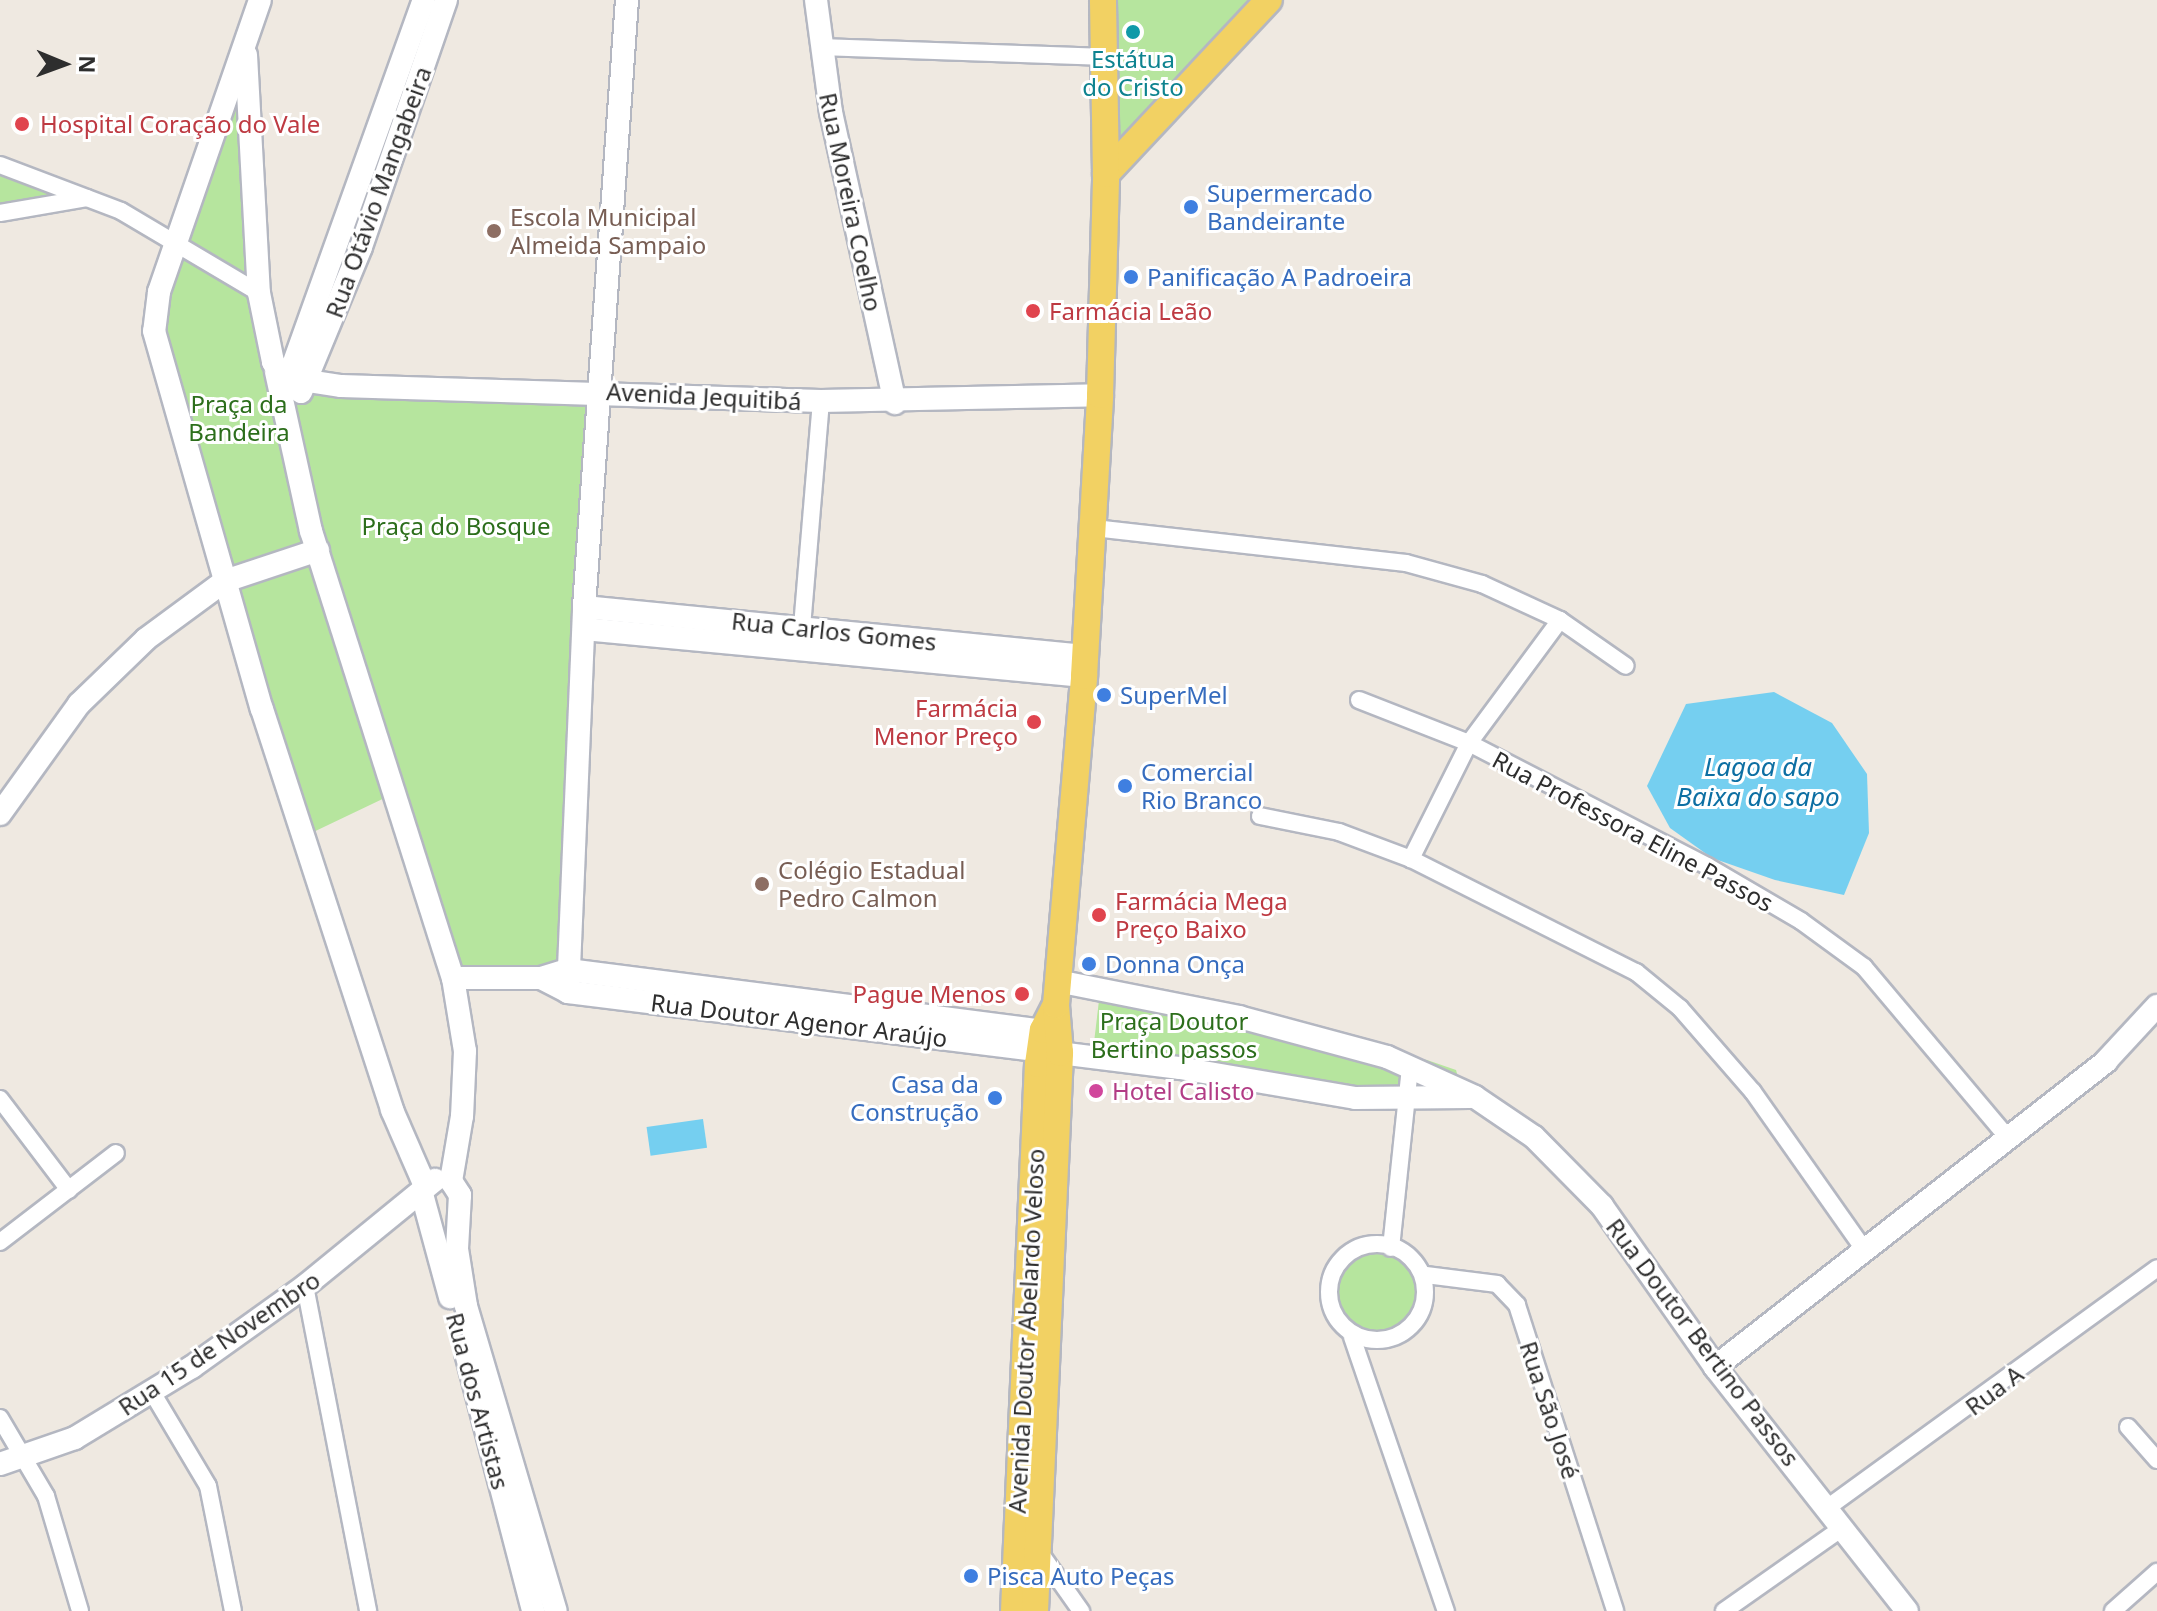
<!DOCTYPE html>
<html>
<head>
<meta charset="utf-8">
<style>
	body { margin:0 }
	#map { position:relative; width:2157px; height:1611px; overflow:hidden; background:#efe9e1; font-family:"Noto Sans",sans-serif }
	div>[style] { position:absolute }
	.green>* { inset:0; background:#b6e59e }
	.water>* { inset:0; background:#75cff0; transform-origin:0 0 }
	.roads { filter:drop-shadow(2px 0 #b4b7c1) drop-shadow(-2px 0 #b4b7c1) drop-shadow(0 2px #b4b7c1) drop-shadow(0 -2px #b4b7c1) }
	.street>* { height:16px; margin:-8px; padding:0 8px; transform-origin:8px; border-radius:8px; background:#fff }
	.street>.ring { margin:-8px; padding:0; box-sizing:content-box; background:none; border:16px solid #fff; border-radius:50% }
	.secondary>* { height:22px; margin:-11px; padding:0 11px; transform-origin:11px; border-radius:11px; background:#fff }
	.primary>* { height:26px; margin:-13px; padding:0 13px; transform-origin:13px; border-radius:13px; background:#f2d163 }
	.dots>* { width:22px; height:22px; translate:-50% -50%; box-sizing:border-box; border:4px solid #fff; border-radius:50% }
	span { translate:-50% -50%; white-space:nowrap; text-align:center; line-height:1.15; -webkit-text-stroke:6px #fff; paint-order:stroke }
	.culture-label { font-size:24px; color:#0d838f }
	.health-label { font-size:24px; color:#be3a42 }
	.left { translate:0 -50%; text-align:left }
	.right { translate:-100% -50%; text-align:right }
	.street-label { font-size:24px; color:#2e2e2e }
	.shop-label { font-size:24px; color:#366cbe }
	.education-label { font-size:24px; color:#785e54 }
	.park-label { font-size:24px; color:#2c6e1b }
	.hotel-label { font-size:24px; color:#b23c85 }
	.water-label { font-size:26px; color:#0d6fa3; font-style:italic }
	.north { position:absolute; left:24px; top:24px; width:80px; height:80px; -webkit-text-stroke:6px #fff; paint-order:stroke; rotate:91deg; font-size:22px; font-weight:700; line-height:32px; text-align:center; color:#2e2e2e }
	.north::after { content:''; display:block; margin:auto; width:28px; height:36px; background:#2e2e2e; clip-path:polygon(50% 0,100% 100%,50% 72%,0 100%) }
</style>
</head>
<body>
<div id="map">
	<div class="green">
		<div style="clip-path:polygon(1103px 0,1268px 0,1106px 174px)"></div>
		<div style="clip-path:polygon(244px 48px,276px 372px,598px 391px,568px 970px,454px 977px,393px 794px,305px 836px,157px 341px,189px 215px)"></div>
		<div style="clip-path:polygon(0 165px,85px 196px,0 212px)"></div>
		<div style="clip-path:polygon(1100px 992px,1427px 1060px,1456px 1070px,1464px 1097px,1390px 1100px,1093px 1051px)"></div>
		<div style="clip-path:polygon(1374px 1248px,1413px 1257px,1424px 1294px,1416px 1320px,1381px 1338px,1351px 1331px,1332px 1308px,1332px 1266px)"></div>
	</div>
	<div class="water">
		<div style="clip-path:polygon(1774px 692px,1832px 723px,1867px 774px,1869px 833px,1844px 895px,1775px 880px,1712px 858px,1670px 828px,1647px 786px,1686px 704px)"></div>
		<div style="left:703px;top:1119px;width:29px;height:57px;rotate:82deg"></div>
	</div>
	<div class="roads">
		<div class="street">
			<div style="left:821px;top:47px;width:285px;rotate:2deg"></div>
			<div style="left:0;top:165px;width:129px;rotate:20.8deg"></div>
			<div style="left:121px;top:211px;width:161px;rotate:30.7deg"></div>
			<div style="left:0;top:213px;width:88px;rotate:-9.8deg"></div>
			<div style="left:1094px;top:528px;width:314px;rotate:6.4deg"></div>
			<div style="left:1406px;top:563px;width:79px;rotate:15.4deg"></div>
			<div style="left:1482px;top:584px;width:86px;rotate:24.8deg"></div>
			<div style="left:1560px;top:620px;width:153px;rotate:126.5deg"></div>
			<div style="left:1469px;top:743px;width:268px;rotate:27.3deg"></div>
			<div style="left:1707px;top:866px;width:109px;rotate:30.3deg"></div>
			<div style="left:1801px;top:921px;width:78px;rotate:36.1deg"></div>
			<div style="left:1864px;top:967px;width:224px;rotate:49.9deg"></div>
			<div style="left:1560px;top:620px;width:80px;rotate:34.9deg"></div>
			<div style="left:801px;top:639px;width:239px;rotate:-85.2deg"></div>
			<div style="left:1359px;top:700px;width:118px;rotate:21.4deg"></div>
			<div style="left:1469px;top:743px;width:130px;rotate:116.6deg"></div>
			<div style="left:1260px;top:816px;width:81px;rotate:11.4deg"></div>
			<div style="left:1339px;top:832px;width:77px;rotate:20.6deg"></div>
			<div style="left:1411px;top:859px;width:252px;rotate:26.7deg"></div>
			<div style="left:1636px;top:972px;width:57px;rotate:39.3deg"></div>
			<div style="left:1680px;top:1008px;width:111px;rotate:49deg"></div>
			<div style="left:1753px;top:1092px;width:194px;rotate:54.8deg"></div>
			<div style="left:0;top:1099px;width:114px;rotate:52.8deg"></div>
			<div style="left:0;top:1242px;width:146px;rotate:-37.5deg"></div>
			<div class="ring" style="left:1329px;top:1244px;width:80px;height:80px"></div>
			<div style="left:1391px;top:1248px;width:183px;rotate:-84deg"></div>
			<div style="left:1426px;top:1275px;width:72px;rotate:7.2deg"></div>
			<div style="left:1497px;top:1284px;width:29px;rotate:46deg"></div>
			<div style="left:1517px;top:1305px;width:321px;rotate:72.2deg"></div>
			<div style="left:305px;top:1286px;width:331px;rotate:79deg"></div>
			<div style="left:1352px;top:1337px;width:290px;rotate:71.1deg"></div>
			<div style="left:152px;top:1392px;width:109px;rotate:59.2deg"></div>
			<div style="left:208px;top:1486px;width:127px;rotate:78.7deg"></div>
			<div style="left:0;top:1418px;width:91px;rotate:59.5deg"></div>
			<div style="left:46px;top:1496px;width:120px;rotate:73.5deg"></div>
			<div style="left:2128px;top:1427px;width:44px;rotate:48.7deg"></div>
			<div style="left:1827px;top:1508px;width:408px;rotate:-36deg"></div>
			<div style="left:1038px;top:1550px;width:75px;rotate:54.8deg"></div>
			<div style="left:1724px;top:1611px;width:144px;rotate:-35.1deg"></div>
			<div style="left:2113px;top:1611px;width:59px;rotate:-41.6deg"></div>
		</div>
		<div class="secondary">
			<div style="left:260px;top:0;width:309px;rotate:109.1deg"></div>
			<div style="left:159px;top:292px;width:39px;rotate:97deg"></div>
			<div style="left:154px;top:331px;width:393px;rotate:74.1deg"></div>
			<div style="left:262px;top:709px;width:422px;rotate:72deg"></div>
			<div style="left:392px;top:1110px;width:83px;rotate:66.5deg"></div>
			<div style="left:816px;top:0;width:113px;rotate:82.4deg"></div>
			<div style="left:831px;top:112px;width:298px;rotate:77.6deg"></div>
			<div style="left:246px;top:55px;width:238px;rotate:86.9deg"></div>
			<div style="left:259px;top:293px;width:70px;rotate:78.5deg"></div>
			<div style="left:273px;top:362px;width:17px;rotate:59deg"></div>
			<div style="left:282px;top:377px;width:60px;rotate:8.7deg"></div>
			<div style="left:341px;top:386px;width:480px;rotate:1.8deg"></div>
			<div style="left:821px;top:401px;width:279px;rotate:-1.2deg"></div>
			<div style="left:276px;top:372px;width:163px;rotate:77.6deg"></div>
			<div style="left:311px;top:531px;width:469px;rotate:72.4deg"></div>
			<div style="left:453px;top:978px;width:74px;rotate:80.7deg"></div>
			<div style="left:465px;top:1051px;width:65px;rotate:92.6deg"></div>
			<div style="left:462px;top:1116px;width:66px;rotate:99.6deg"></div>
			<div style="left:288px;top:379px;width:403px;rotate:-70.3deg"></div>
			<div style="left:301px;top:392px;width:157px;rotate:-67.5deg"></div>
			<div style="left:361px;top:247px;width:261px;rotate:-71deg"></div>
			<div style="left:584px;top:607px;width:502px;rotate:5.6deg"></div>
			<div style="left:584px;top:629px;width:502px;rotate:5.37deg"></div>
			<div style="left:0;top:814px;width:135px;rotate:-54.3deg"></div>
			<div style="left:79px;top:704px;width:93px;rotate:-44.1deg"></div>
			<div style="left:146px;top:639px;width:98px;rotate:-36.3deg"></div>
			<div style="left:225px;top:581px;width:98px;rotate:-18.4deg"></div>
			<div style="left:453px;top:978px;width:88px"></div>
			<div style="left:541px;top:978px;width:28px;rotate:-17deg"></div>
			<div style="left:568px;top:970px;width:495px;rotate:7.3deg"></div>
			<div style="left:541px;top:978px;width:30px;rotate:27deg"></div>
			<div style="left:568px;top:992px;width:617px;rotate:7.08deg"></div>
			<div style="left:1180px;top:1068px;width:178px;rotate:9.7deg"></div>
			<div style="left:1355px;top:1098px;width:115px;rotate:-0.5deg"></div>
			<div style="left:1057px;top:981px;width:186px;rotate:11.2deg"></div>
			<div style="left:1239px;top:1017px;width:153px;rotate:15.1deg"></div>
			<div style="left:1387px;top:1057px;width:97px;rotate:24.4deg"></div>
			<div style="left:1475px;top:1097px;width:71px;rotate:34.1deg"></div>
			<div style="left:1534px;top:1137px;width:97px;rotate:45.4deg"></div>
			<div style="left:1602px;top:1206px;width:197px;rotate:54.9deg"></div>
			<div style="left:1715px;top:1367px;width:310px;rotate:51.8deg"></div>
			<div style="left:568px;top:992px;width:385px;rotate:-87.6deg"></div>
			<div style="left:584px;top:607px;width:609px;rotate:-85.95deg"></div>
			<div style="left:451px;top:1181px;width:17px;rotate:57deg"></div>
			<div style="left:460px;top:1195px;width:54px;rotate:93.2deg"></div>
			<div style="left:457px;top:1249px;width:58px;rotate:81deg"></div>
			<div style="left:466px;top:1306px;width:318px;rotate:73.6deg"></div>
			<div style="left:422px;top:1194px;width:107px;rotate:74.8deg"></div>
			<div style="left:466px;top:1353px;width:267px;rotate:75.4deg"></div>
			<div style="left:1715px;top:1367px;width:497px;rotate:-38deg"></div>
			<div style="left:2106px;top:1061px;width:75px;rotate:-47.2deg"></div>
			<div style="left:0;top:1464px;width:79px;rotate:-19.1deg"></div>
			<div style="left:75px;top:1438px;width:137px;rotate:-31.3deg"></div>
			<div style="left:192px;top:1367px;width:139px;rotate:-35.6deg"></div>
			<div style="left:305px;top:1286px;width:168px;rotate:-39.2deg"></div>
		</div>
		<div class="primary">
			<div style="left:1106px;top:174px;width:238px;rotate:-46.9deg"></div>
			<div style="left:1014px;top:1611px;width:548px;rotate:-87.49deg"></div>
			<div style="left:1038px;top:1064px;width:34px;rotate:-82deg"></div>
			<div style="left:1043px;top:1030px;width:25px;rotate:-63deg"></div>
			<div style="left:1035px;top:1611px;width:559px;rotate:-87.43deg"></div>
			<div style="left:1060px;top:1053px;width:48px;rotate:-94.8deg"></div>
			<div style="left:1056px;top:1005px;width:330px;rotate:-85.1deg"></div>
			<div style="left:1084px;top:676px;width:281px;rotate:-86.7deg"></div>
			<div style="left:1100px;top:395px;width:221px;rotate:-88.4deg"></div>
			<div style="left:1106px;top:174px;width:174px;rotate:-91deg"></div>
		</div>
	</div>
	<div class="dots">
		<div style="left:1133px;top:32px;background:#0f9aa8"></div>
		<div style="left:22px;top:124px;background:#e0444e"></div>
		<div style="left:1191px;top:207px;background:#3f7fe0"></div>
		<div style="left:494px;top:231px;background:#8d6e63"></div>
		<div style="left:1131px;top:277px;background:#3f7fe0"></div>
		<div style="left:1033px;top:311px;background:#e0444e"></div>
		<div style="left:1104px;top:695px;background:#3f7fe0"></div>
		<div style="left:1034px;top:722px;background:#e0444e"></div>
		<div style="left:1125px;top:786px;background:#3f7fe0"></div>
		<div style="left:762px;top:884px;background:#8d6e63"></div>
		<div style="left:1099px;top:915px;background:#e0444e"></div>
		<div style="left:1089px;top:964px;background:#3f7fe0"></div>
		<div style="left:1022px;top:994px;background:#e0444e"></div>
		<div style="left:1096px;top:1091px;background:#d1479c"></div>
		<div style="left:995px;top:1098px;background:#3f7fe0"></div>
		<div style="left:971px;top:1576px;background:#3f7fe0"></div>
	</div>
	<div class="culture-label">
		<span style="left:1133px;top:73px">Estátua<br>do Cristo</span>
	</div>
	<div class="health-label">
		<span class="left" style="left:40px;top:124px">Hospital Coração do Vale</span>
		<span class="left" style="left:1049px;top:311px">Farmácia Leão</span>
		<span class="right" style="left:1018px;top:722px">Farmácia<br>Menor Preço</span>
		<span class="left" style="left:1115px;top:915px">Farmácia Mega<br>Preço Baixo</span>
		<span class="right" style="left:1006px;top:994px">Pague Menos</span>
	</div>
	<div class="street-label">
		<span style="left:378px;top:192px;rotate:-70deg">Rua Otávio Mangabeira</span>
		<span style="left:851px;top:202px;rotate:78deg">Rua Moreira Coelho</span>
		<span style="left:704px;top:396px;rotate:3deg">Avenida Jequitibá</span>
		<span style="left:834px;top:631px;rotate:6deg">Rua Carlos Gomes</span>
		<span style="left:1633px;top:831px;rotate:28deg">Rua Professora Eline Passos</span>
		<span style="left:799px;top:1020px;rotate:7deg">Rua Doutor Agenor Araújo</span>
		<span style="left:1026px;top:1331px;rotate:-87deg">Avenida Doutor Abelardo Veloso</span>
		<span style="left:1703px;top:1342px;rotate:53deg">Rua Doutor Bertino Passos</span>
		<span style="left:219px;top:1343px;rotate:-34deg">Rua 15 de Novembro</span>
		<span style="left:1994px;top:1390px;rotate:-37deg">Rua A</span>
		<span style="left:478px;top:1401px;rotate:75deg">Rua dos Artistas</span>
		<span style="left:1550px;top:1410px;rotate:72deg">Rua São José</span>
	</div>
	<div class="shop-label">
		<span class="left" style="left:1207px;top:207px">Supermercado<br>Bandeirante</span>
		<span class="left" style="left:1147px;top:277px">Panificação A Padroeira</span>
		<span class="left" style="left:1120px;top:695px">SuperMel</span>
		<span class="left" style="left:1141px;top:786px">Comercial<br>Rio Branco</span>
		<span class="left" style="left:1105px;top:964px">Donna Onça</span>
		<span class="right" style="left:979px;top:1098px">Casa da<br>Construção</span>
		<span class="left" style="left:987px;top:1576px">Pisca Auto Peças</span>
	</div>
	<div class="education-label">
		<span class="left" style="left:510px;top:231px">Escola Municipal<br>Almeida Sampaio</span>
		<span class="left" style="left:778px;top:884px">Colégio Estadual<br>Pedro Calmon</span>
	</div>
	<div class="park-label">
		<span style="left:239px;top:418px">Praça da<br>Bandeira</span>
		<span style="left:456px;top:526px">Praça do Bosque</span>
		<span style="left:1174px;top:1035px">Praça Doutor<br>Bertino passos</span>
	</div>
	<div class="hotel-label">
		<span class="left" style="left:1112px;top:1091px">Hotel Calisto</span>
	</div>
	<div class="water-label">
		<span style="left:1758px;top:782px">Lagoa da<br>Baixa do sapo</span>
	</div>
	<div class="north">N</div>
</div>
</body>
</html>
